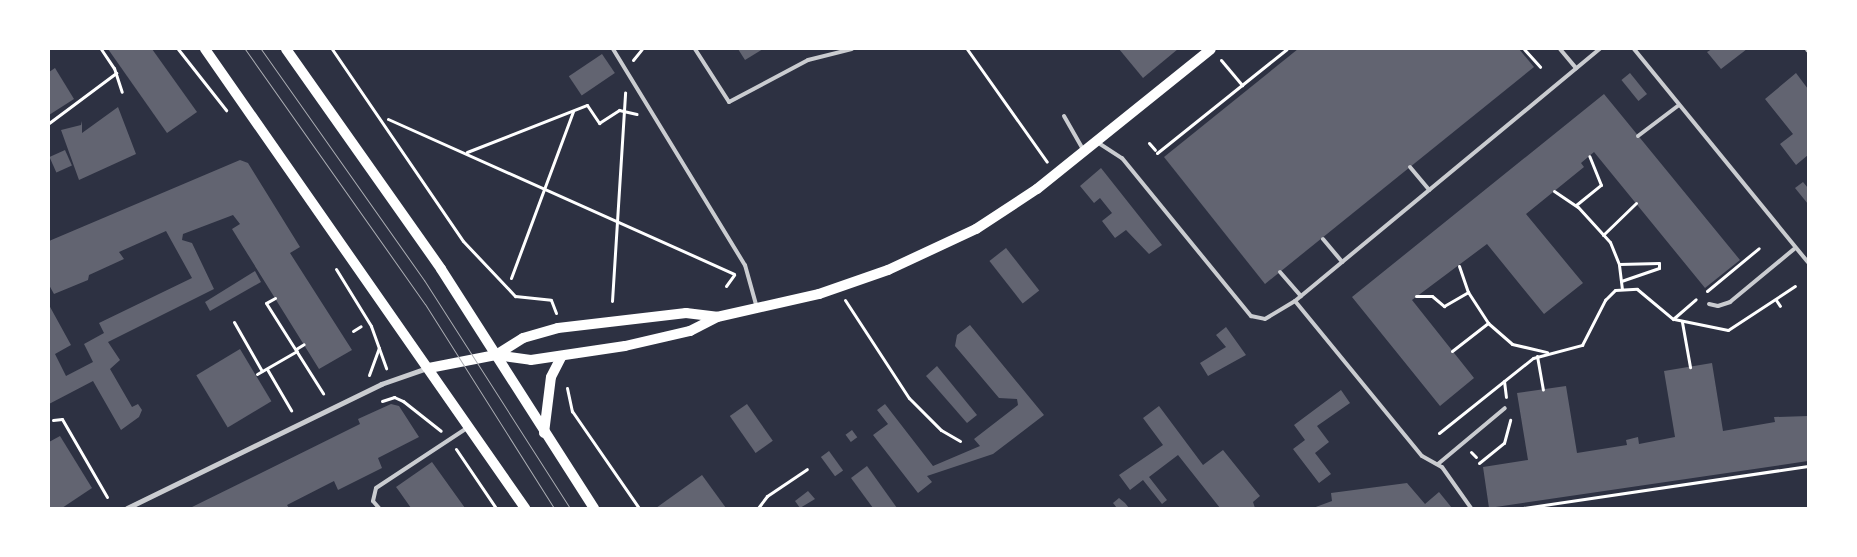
<!DOCTYPE html>
<html>
<head>
<meta charset="utf-8">
<style>
	body { margin:0 }
	#map { position:relative; width:1857px; height:557px; overflow:hidden; background:#2d3142; font-family:"Noto Serif",serif }
	div>[style] { position:absolute }
	.building>* { inset:0; background:#626471; transform-origin:0 0 }
	.path>* { height:3px; margin:-1.5px; padding:0 1.5px; transform-origin:1.5px; border-radius:1.5px; background:#fff }
	.service>* { height:4px; margin:-2px; padding:0 2px; transform-origin:2px; border-radius:2px; background:#caccd0 }
	.minor>* { height:5px; margin:-2.5px; padding:0 2.5px; transform-origin:2.5px; border-radius:2.5px; background:#caccd0 }
	.secondary>* { height:10px; margin:-5px; padding:0 5px; transform-origin:5px; border-radius:5px; background:#fff }
	.tram>* { height:1px; margin:-0.5px; padding:0 0.5px; transform-origin:0.5px; border-radius:0.5px; background:#abadb3 }
	span { translate:-50% -50%; white-space:nowrap; text-align:center; line-height:1.15; -webkit-text-stroke:4px #fff; paint-order:stroke }
	.frame { position:absolute; inset:0; border:50px solid #fff; pointer-events:none }
</style>
</head>
<body>
<div id="map">
	<div class="building">
		<div style="clip-path:polygon(108px 49px,152px 49px,197px 112px,167px 133px)"></div>
		<div style="clip-path:polygon(738px 49px,763px 49px,745px 60px)"></div>
		<div style="clip-path:polygon(1119px 49px,1178px 49px,1143px 78px)"></div>
		<div style="clip-path:polygon(1298px 49px,1519px 49px,1534px 67px,1265px 284px,1164px 157px)"></div>
		<div style="clip-path:polygon(1712px 49px,1747px 49px,1721px 69px,1707px 52px)"></div>
		<div style="left:602px;top:54px;width:23px;height:40px;rotate:56deg"></div>
		<div style="clip-path:polygon(55px 68px,74px 99px,49px 115px,49px 72px)"></div>
		<div style="left:1630px;top:73px;width:27px;height:11px;rotate:51deg"></div>
		<div style="clip-path:polygon(1796px 73px,1808px 89px,1808px 155px,1796px 165px,1780px 144px,1793px 134px,1765px 99px)"></div>
		<div style="clip-path:polygon(1604px 94px,1740px 260px,1705px 288px,1594px 152px,1581px 163px,1584px 167px,1526px 214px,1583px 283px,1544px 314px,1487px 244px,1412px 300px,1474px 378px,1440px 406px,1352px 297px)"></div>
		<div style="clip-path:polygon(118px 107px,136px 154px,79px 180px,61px 130px,81px 125px,82px 121px,82px 133px)"></div>
		<div style="left:65px;top:150px;width:17px;height:17px;rotate:66deg"></div>
		<div style="clip-path:polygon(240px 160px,248px 163px,300px 247px,290px 253px,352px 350px,319px 369px,232px 229px,240px 224px,233px 215px,183px 234px,182px 240px,192px 243px,214px 289px,108px 342px,120px 360px,110px 369px,132px 407px,138px 404px,142px 410px,139px 417px,121px 430px,93px 381px,49px 404px,49px 305px,71px 345px,55px 354px,66px 376px,93px 362px,84px 344px,104px 333px,99px 323px,192px 278px,166px 231px,119px 252px,124px 259px,89px 275px,88px 280px,54px 294px,49px 285px,49px 241px)"></div>
		<div style="clip-path:polygon(1101px 168px,1162px 245px,1149px 254px,1126px 230px,1115px 238px,1102px 221px,1112px 213px,1100px 198px,1094px 203px,1080px 186px)"></div>
		<div style="clip-path:polygon(1803px 182px,1808px 188px,1808px 204px,1795px 188px)"></div>
		<div style="left:1006px;top:248px;width:54px;height:21px;rotate:52deg"></div>
		<div style="clip-path:polygon(255px 271px,261px 282px,210px 311px,205px 302px)"></div>
		<div style="clip-path:polygon(970px 325px,1044px 415px,993px 454px,927px 476px,932px 482px,918px 493px,873px 435px,888px 424px,877px 410px,885px 404px,933px 466px,980px 446px,974px 439px,1018px 405px,1017px 399px,999px 398px,955px 346px,957px 335px)"></div>
		<div style="clip-path:polygon(1226px 327px,1246px 355px,1208px 376px,1200px 363px,1226px 347px,1216px 335px)"></div>
		<div style="left:240px;top:349px;width:61px;height:51px;rotate:59deg"></div>
		<div style="clip-path:polygon(1712px 363px,1723px 431px,1775px 422px,1774px 417px,1808px 416px,1808px 461px,1489px 508px,1483px 467px,1528px 460px,1517px 393px,1566px 386px,1577px 453px,1627px 445px,1626px 440px,1638px 437px,1639px 444px,1675px 437px,1664px 371px)"></div>
		<div style="clip-path:polygon(937px 366px,977px 415px,967px 423px,926px 376px)"></div>
		<div style="clip-path:polygon(1341px 390px,1350px 403px,1317px 426px,1329px 442px,1315px 453px,1331px 474px,1319px 483px,1293px 449px,1305px 440px,1294px 425px)"></div>
		<div style="clip-path:polygon(391px 404px,399px 406px,419px 437px,378px 458px,382px 468px,338px 490px,334px 481px,287px 505px,289px 508px,190px 508px,360px 424px,358px 419px)"></div>
		<div style="left:747px;top:404px;width:45px;height:21px;rotate:55deg"></div>
		<div style="clip-path:polygon(1159px 406px,1203px 465px,1223px 450px,1260px 496px,1253px 502px,1255px 508px,1220px 508px,1178px 455px,1149px 477px,1167px 500px,1162px 504px,1143px 480px,1130px 490px,1119px 475px,1163px 445px,1143px 418px)"></div>
		<div style="left:852px;top:430px;width:9px;height:8px;rotate:54deg"></div>
		<div style="clip-path:polygon(60px 436px,92px 488px,62px 508px,49px 508px,49px 442px)"></div>
		<div style="left:829px;top:451px;width:24px;height:10px;rotate:54deg"></div>
		<div style="clip-path:polygon(432px 462px,465px 508px,411px 508px,399px 491px,396px 487px)"></div>
		<div style="clip-path:polygon(867px 466px,897px 508px,873px 508px,851px 478px)"></div>
		<div style="clip-path:polygon(702px 475px,726px 508px,656px 508px)"></div>
		<div style="clip-path:polygon(1407px 483px,1425px 504px,1439px 492px,1452px 508px,1313px 508px,1332px 501px,1331px 493px)"></div>
		<div style="clip-path:polygon(808px 491px,815px 499px,800px 508px,795px 501px)"></div>
		<div style="clip-path:polygon(1119px 498px,1125px 503px,1129px 508px,1117px 508px,1113px 503px)"></div>
	</div>
	<div class="path">
		<div style="left:101px;top:49px;width:23px;rotate:56deg"></div>
		<div style="left:114px;top:68px;width:25px;rotate:72deg"></div>
		<div style="left:178px;top:49px;width:78px;rotate:51.8deg"></div>
		<div style="left:332px;top:49px;width:232px;rotate:55.7deg"></div>
		<div style="left:463px;top:241px;width:76px;rotate:46.6deg"></div>
		<div style="left:515px;top:296px;width:36px;rotate:6deg"></div>
		<div style="left:551px;top:300px;width:14px;rotate:69deg"></div>
		<div style="left:967px;top:49px;width:138px;rotate:54.7deg"></div>
		<div style="left:1524px;top:49px;width:24px;rotate:48deg"></div>
		<div style="left:633px;top:60px;width:14px;rotate:-51deg"></div>
		<div style="left:1221px;top:60px;width:33px;rotate:50deg"></div>
		<div style="left:388px;top:119px;width:379px;rotate:24.1deg"></div>
		<div style="left:49px;top:123px;width:84px;rotate:-36.7deg"></div>
		<div style="left:1149px;top:143px;width:9px;rotate:49deg"></div>
		<div style="left:467px;top:152px;width:129px;rotate:-21.4deg"></div>
		<div style="left:587px;top:105px;width:22px;rotate:56deg"></div>
		<div style="left:599px;top:123px;width:24px;rotate:-33deg"></div>
		<div style="left:619px;top:110px;width:18px;rotate:13deg"></div>
		<div style="left:1157px;top:153px;width:166px;rotate:-38.7deg"></div>
		<div style="left:1554px;top:191px;width:29px;rotate:34deg"></div>
		<div style="left:1578px;top:207px;width:47px;rotate:47.6deg"></div>
		<div style="left:1610px;top:242px;width:24px;rotate:68deg"></div>
		<div style="left:1619px;top:264px;width:40px;rotate:-1.4deg"></div>
		<div style="left:1659px;top:263px;width:5px;rotate:90deg"></div>
		<div style="left:1659px;top:268px;width:40px;rotate:161.1deg"></div>
		<div style="left:1576px;top:205px;width:32px;rotate:-39deg"></div>
		<div style="left:1601px;top:185px;width:31px;rotate:-112deg"></div>
		<div style="left:1603px;top:235px;width:46px;rotate:-44.1deg"></div>
		<div style="left:1619px;top:265px;width:24px;rotate:83deg"></div>
		<div style="left:1459px;top:266px;width:28px;rotate:71deg"></div>
		<div style="left:1468px;top:292px;width:37px;rotate:57deg"></div>
		<div style="left:1488px;top:323px;width:32px;rotate:41deg"></div>
		<div style="left:1512px;top:344px;width:36px;rotate:13deg"></div>
		<div style="left:336px;top:269px;width:67px;rotate:58.4deg"></div>
		<div style="left:371px;top:326px;width:45px;rotate:70.3deg"></div>
		<div style="left:511px;top:278px;width:178px;rotate:-69.6deg"></div>
		<div style="left:726px;top:286px;width:14px;rotate:-54deg"></div>
		<div style="left:1707px;top:291px;width:67px;rotate:-39.6deg"></div>
		<div style="left:1416px;top:296px;width:16px"></div>
		<div style="left:1432px;top:296px;width:16px;rotate:40deg"></div>
		<div style="left:1444px;top:306px;width:28px;rotate:-30deg"></div>
		<div style="left:275px;top:298px;width:10px;rotate:151deg"></div>
		<div style="left:266px;top:303px;width:107px;rotate:57.7deg"></div>
		<div style="left:845px;top:300px;width:117px;rotate:56.9deg"></div>
		<div style="left:909px;top:398px;width:45px;rotate:45deg"></div>
		<div style="left:941px;top:430px;width:22px;rotate:30deg"></div>
		<div style="left:1776px;top:300px;width:7px;rotate:56deg"></div>
		<div style="left:612px;top:301px;width:209px;rotate:-86.4deg"></div>
		<div style="left:1674px;top:319px;width:55px;rotate:11.5deg"></div>
		<div style="left:1728px;top:330px;width:80px;rotate:-33.3deg"></div>
		<div style="left:234px;top:322px;width:56px;rotate:60.3deg"></div>
		<div style="left:1682px;top:322px;width:46px;rotate:79.9deg"></div>
		<div style="left:353px;top:331px;width:9px;rotate:-32deg"></div>
		<div style="left:296px;top:349px;width:9px;rotate:-32deg"></div>
		<div style="left:1452px;top:351px;width:46px;rotate:-37.9deg"></div>
		<div style="left:1537px;top:356px;width:34px;rotate:80deg"></div>
		<div style="left:267px;top:369px;width:48px;rotate:59.7deg"></div>
		<div style="left:257px;top:374px;width:46px;rotate:-29.9deg"></div>
		<div style="left:369px;top:375px;width:29px;rotate:-70deg"></div>
		<div style="left:1504px;top:381px;width:16px;rotate:83deg"></div>
		<div style="left:567px;top:388px;width:24px;rotate:78deg"></div>
		<div style="left:572px;top:411px;width:118px;rotate:55.4deg"></div>
		<div style="left:382px;top:401px;width:13px;rotate:-18deg"></div>
		<div style="left:394px;top:397px;width:10px;rotate:24deg"></div>
		<div style="left:403px;top:401px;width:48px;rotate:38.3deg"></div>
		<div style="left:53px;top:420px;width:9px;rotate:-6deg"></div>
		<div style="left:62px;top:419px;width:90px;rotate:60deg"></div>
		<div style="left:1439px;top:433px;width:120px;rotate:-38.6deg"></div>
		<div style="left:1533px;top:358px;width:51px;rotate:-14.9deg"></div>
		<div style="left:1582px;top:345px;width:51px;rotate:-62.9deg"></div>
		<div style="left:1605px;top:300px;width:14px;rotate:-45deg"></div>
		<div style="left:1615px;top:290px;width:22px;rotate:-3deg"></div>
		<div style="left:1637px;top:289px;width:47px;rotate:39.8deg"></div>
		<div style="left:1673px;top:319px;width:30px;rotate:-41deg"></div>
		<div style="left:456px;top:449px;width:71px;rotate:55.9deg"></div>
		<div style="left:1471px;top:452px;width:7px;rotate:45deg"></div>
		<div style="left:1479px;top:463px;width:32px;rotate:-39deg"></div>
		<div style="left:1504px;top:443px;width:24px;rotate:-75deg"></div>
		<div style="left:758px;top:508px;width:15px;rotate:-53deg"></div>
		<div style="left:767px;top:496px;width:48px;rotate:-34deg"></div>
		<div style="left:1523px;top:508px;width:288px;rotate:-8.4deg"></div>
	</div>
	<div class="service">
		<div style="left:613px;top:49px;width:253px;rotate:58.6deg"></div>
		<div style="left:745px;top:265px;width:45px;rotate:74.4deg"></div>
		<div style="left:695px;top:49px;width:63px;rotate:57.3deg"></div>
		<div style="left:729px;top:102px;width:89px;rotate:-28deg"></div>
		<div style="left:808px;top:60px;width:45px;rotate:-14deg"></div>
		<div style="left:1560px;top:49px;width:25px;rotate:50deg"></div>
		<div style="left:1634px;top:49px;width:275px;rotate:50.8deg"></div>
		<div style="left:1064px;top:116px;width:40px;rotate:60.3deg"></div>
		<div style="left:1638px;top:136px;width:51px;rotate:-37.1deg"></div>
		<div style="left:1097px;top:142px;width:30px;rotate:33deg"></div>
		<div style="left:1122px;top:158px;width:204px;rotate:50.8deg"></div>
		<div style="left:1251px;top:316px;width:14px;rotate:12deg"></div>
		<div style="left:1265px;top:319px;width:35px;rotate:-31deg"></div>
		<div style="left:1295px;top:301px;width:396px;rotate:-39.6deg"></div>
		<div style="left:1410px;top:167px;width:30px;rotate:50deg"></div>
		<div style="left:1323px;top:239px;width:30px;rotate:50deg"></div>
		<div style="left:1280px;top:272px;width:32px;rotate:49deg"></div>
		<div style="left:1295px;top:301px;width:200px;rotate:50.7deg"></div>
		<div style="left:1422px;top:456px;width:23px;rotate:29deg"></div>
		<div style="left:1442px;top:467px;width:50px;rotate:54.7deg"></div>
		<div style="left:1709px;top:304px;width:9px;rotate:13deg"></div>
		<div style="left:1718px;top:306px;width:13px;rotate:-18deg"></div>
		<div style="left:1730px;top:302px;width:83px;rotate:-39.6deg"></div>
		<div style="left:1438px;top:464px;width:87px;rotate:-39.9deg"></div>
		<div style="left:379px;top:508px;width:9px;rotate:-131deg"></div>
		<div style="left:373px;top:501px;width:13px;rotate:-77deg"></div>
		<div style="left:376px;top:488px;width:109px;rotate:-33.4deg"></div>
	</div>
	<div class="minor">
		<div style="left:1807px;top:49px;width:1px;rotate:45deg"></div>
		<div style="left:127px;top:508px;width:283px;rotate:-26deg"></div>
		<div style="left:381px;top:384px;width:49px;rotate:-19.2deg"></div>
	</div>
	<div class="secondary">
		<div style="left:205px;top:49px;width:560px;rotate:55.12deg"></div>
		<div style="left:286px;top:49px;width:269px;rotate:54.8deg"></div>
		<div style="left:441px;top:269px;width:284px;rotate:57.4deg"></div>
		<div style="left:496px;top:355px;width:32px;rotate:-32deg"></div>
		<div style="left:523px;top:338px;width:36px;rotate:-16deg"></div>
		<div style="left:558px;top:328px;width:129px;rotate:-6.7deg"></div>
		<div style="left:686px;top:313px;width:31px;rotate:7deg"></div>
		<div style="left:429px;top:368px;width:68px;rotate:-11deg"></div>
		<div style="left:496px;top:355px;width:35px;rotate:8deg"></div>
		<div style="left:531px;top:360px;width:95px;rotate:-8.5deg"></div>
		<div style="left:625px;top:346px;width:67px;rotate:-13deg"></div>
		<div style="left:690px;top:331px;width:30px;rotate:-27deg"></div>
		<div style="left:717px;top:317px;width:105px;rotate:-12.7deg"></div>
		<div style="left:819px;top:294px;width:73px;rotate:-19.2deg"></div>
		<div style="left:888px;top:270px;width:97px;rotate:-25deg"></div>
		<div style="left:976px;top:229px;width:73px;rotate:-33.3deg"></div>
		<div style="left:1037px;top:189px;width:223px;rotate:-38.8deg"></div>
		<div style="left:544px;top:433px;width:56px;rotate:-82.9deg"></div>
		<div style="left:551px;top:377px;width:22px;rotate:-63deg"></div>
	</div>
	<div class="tram">
		<div style="left:245px;top:49px;width:312px;rotate:54.8deg"></div>
		<div style="left:425px;top:304px;width:241px;rotate:57.7deg"></div>
		<div style="left:261px;top:49px;width:283px;rotate:54.8deg"></div>
		<div style="left:424px;top:280px;width:271px;rotate:57.4deg"></div>
	</div>
	<div class="frame"></div>
</div>
</body>
</html>
